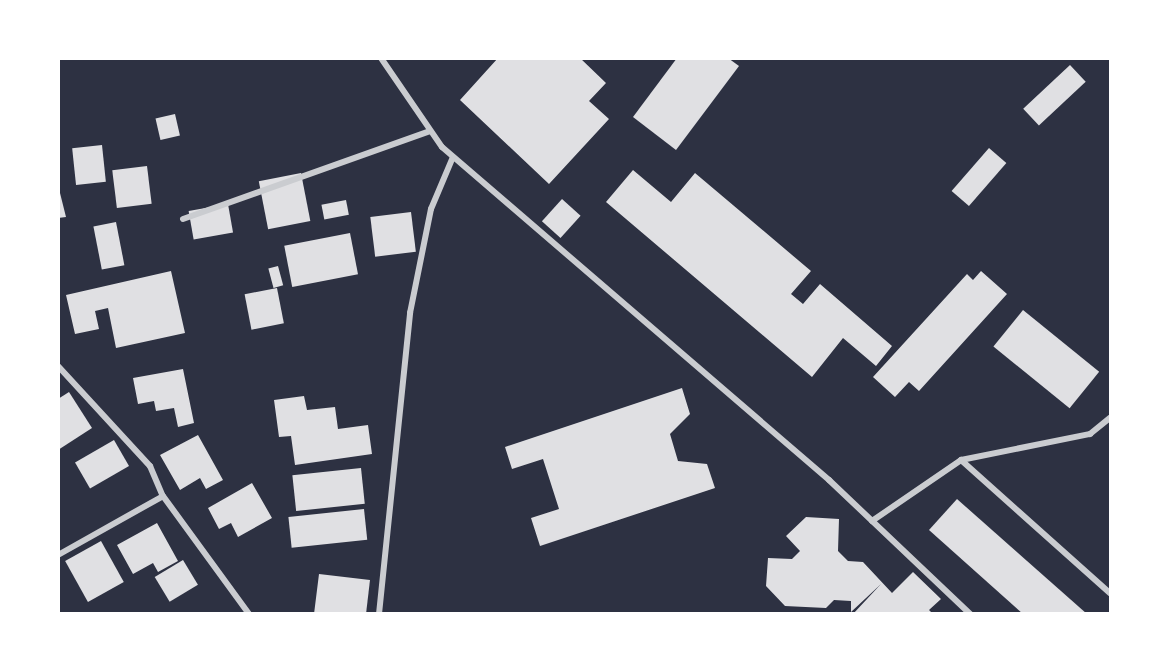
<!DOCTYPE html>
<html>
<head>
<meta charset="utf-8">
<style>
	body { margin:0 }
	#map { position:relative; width:1169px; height:672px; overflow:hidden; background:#2d3142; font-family:Rubik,sans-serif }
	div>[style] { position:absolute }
	.building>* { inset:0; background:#e0e0e3; transform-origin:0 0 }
	.minor>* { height:6px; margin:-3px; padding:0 3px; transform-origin:3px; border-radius:3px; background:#caccd0 }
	span { translate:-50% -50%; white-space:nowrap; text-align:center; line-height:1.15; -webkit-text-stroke:4.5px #fff; paint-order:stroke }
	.frame { position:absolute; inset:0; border:60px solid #fff; pointer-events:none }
</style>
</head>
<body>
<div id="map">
	<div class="building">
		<div style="clip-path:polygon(498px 58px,580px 58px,606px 83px,589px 101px,609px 119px,549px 184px,460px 100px)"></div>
		<div style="clip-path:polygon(677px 58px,728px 58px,739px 66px,676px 150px,633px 117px)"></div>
		<div style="left:1070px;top:65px;width:23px;height:64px;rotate:47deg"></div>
		<div style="left:175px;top:114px;width:22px;height:20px;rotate:77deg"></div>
		<div style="left:102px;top:145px;width:37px;height:30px;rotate:84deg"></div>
		<div style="left:989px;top:148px;width:23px;height:57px;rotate:41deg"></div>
		<div style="left:147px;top:166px;width:38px;height:35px;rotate:83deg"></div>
		<div style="clip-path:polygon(633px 170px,671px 202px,695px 173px,811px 271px,791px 294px,803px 304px,820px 284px,892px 346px,876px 366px,843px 338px,812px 377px,606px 202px)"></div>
		<div style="left:301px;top:173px;width:49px;height:43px;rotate:79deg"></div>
		<div style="clip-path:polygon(58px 185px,66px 217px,58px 218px)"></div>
		<div style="left:562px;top:199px;width:25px;height:30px;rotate:42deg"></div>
		<div style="left:346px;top:200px;width:15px;height:25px;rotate:79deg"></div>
		<div style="left:228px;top:204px;width:29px;height:40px;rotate:80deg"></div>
		<div style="left:411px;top:212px;width:40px;height:41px;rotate:83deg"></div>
		<div style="left:116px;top:222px;width:44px;height:23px;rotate:79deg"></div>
		<div style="left:350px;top:233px;width:42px;height:67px;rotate:79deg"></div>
		<div style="left:278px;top:266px;width:20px;height:10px;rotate:75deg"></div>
		<div style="clip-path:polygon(171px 271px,185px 333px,116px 348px,108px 308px,95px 311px,99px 329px,75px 334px,66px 295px)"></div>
		<div style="clip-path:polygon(981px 271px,1007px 294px,919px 391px,909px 382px,895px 397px,873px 377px,967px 274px,973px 280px)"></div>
		<div style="left:277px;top:288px;width:36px;height:33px;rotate:79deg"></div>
		<div style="left:1023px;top:310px;width:98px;height:47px;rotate:39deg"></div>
		<div style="clip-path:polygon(183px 369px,194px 423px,178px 427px,174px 408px,156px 411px,154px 401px,138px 404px,133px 378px)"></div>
		<div style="clip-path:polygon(682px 388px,690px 414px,670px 434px,678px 461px,707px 464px,715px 488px,540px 546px,531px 518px,559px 509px,543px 459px,512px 469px,505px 447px)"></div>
		<div style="clip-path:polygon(69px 392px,92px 428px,58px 450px,58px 399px)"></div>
		<div style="clip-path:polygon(304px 396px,307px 410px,335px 407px,338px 429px,368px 425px,372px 454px,295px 465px,291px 436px,279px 437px,274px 400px)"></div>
		<div style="clip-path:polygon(198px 435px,223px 480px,206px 489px,200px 478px,180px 490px,160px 455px)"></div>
		<div style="left:114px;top:440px;width:30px;height:45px;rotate:60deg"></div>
		<div style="left:361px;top:468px;width:36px;height:69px;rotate:84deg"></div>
		<div style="clip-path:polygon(252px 483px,272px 518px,238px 537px,231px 523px,219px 529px,208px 508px)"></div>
		<div style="clip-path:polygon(957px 499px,1087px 614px,1023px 614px,929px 530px)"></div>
		<div style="left:364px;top:509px;width:31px;height:76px;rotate:84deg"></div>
		<div style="clip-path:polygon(806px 517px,839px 519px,838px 551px,848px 561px,863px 562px,892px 593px,913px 572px,941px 599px,929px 610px,933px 614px,853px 614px,881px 584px,851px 612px,851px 601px,834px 600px,826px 608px,785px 606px,766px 586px,768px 558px,792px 559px,800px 551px,786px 536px)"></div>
		<div style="clip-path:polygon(157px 523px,178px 561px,158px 572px,153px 563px,133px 574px,117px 545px)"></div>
		<div style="left:101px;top:541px;width:47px;height:41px;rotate:61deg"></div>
		<div style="left:183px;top:560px;width:29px;height:33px;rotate:59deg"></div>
		<div style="clip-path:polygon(319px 574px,370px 580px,366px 614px,314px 614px)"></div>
	</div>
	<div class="minor">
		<div style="left:381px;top:58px;width:108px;rotate:55.6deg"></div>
		<div style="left:442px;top:147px;width:511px;rotate:40.71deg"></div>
		<div style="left:829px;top:480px;width:195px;rotate:43.5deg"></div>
		<div style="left:183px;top:219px;width:262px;rotate:-19.6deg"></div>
		<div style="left:58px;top:366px;width:136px;rotate:47.4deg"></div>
		<div style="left:150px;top:466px;width:33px;rotate:67deg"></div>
		<div style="left:163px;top:496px;width:146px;rotate:53.9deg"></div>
		<div style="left:961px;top:460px;width:200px;rotate:41.8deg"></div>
		<div style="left:872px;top:521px;width:108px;rotate:-34.4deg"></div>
		<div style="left:961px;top:460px;width:132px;rotate:-11.4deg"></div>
		<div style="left:1090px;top:434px;width:26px;rotate:-39deg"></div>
		<div style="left:58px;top:555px;width:120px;rotate:-29.3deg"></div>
		<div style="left:379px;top:614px;width:303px;rotate:-84.1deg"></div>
		<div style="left:410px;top:313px;width:106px;rotate:-78.6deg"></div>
		<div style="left:431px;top:209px;width:56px;rotate:-67.1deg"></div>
	</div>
	<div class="frame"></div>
</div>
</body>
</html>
